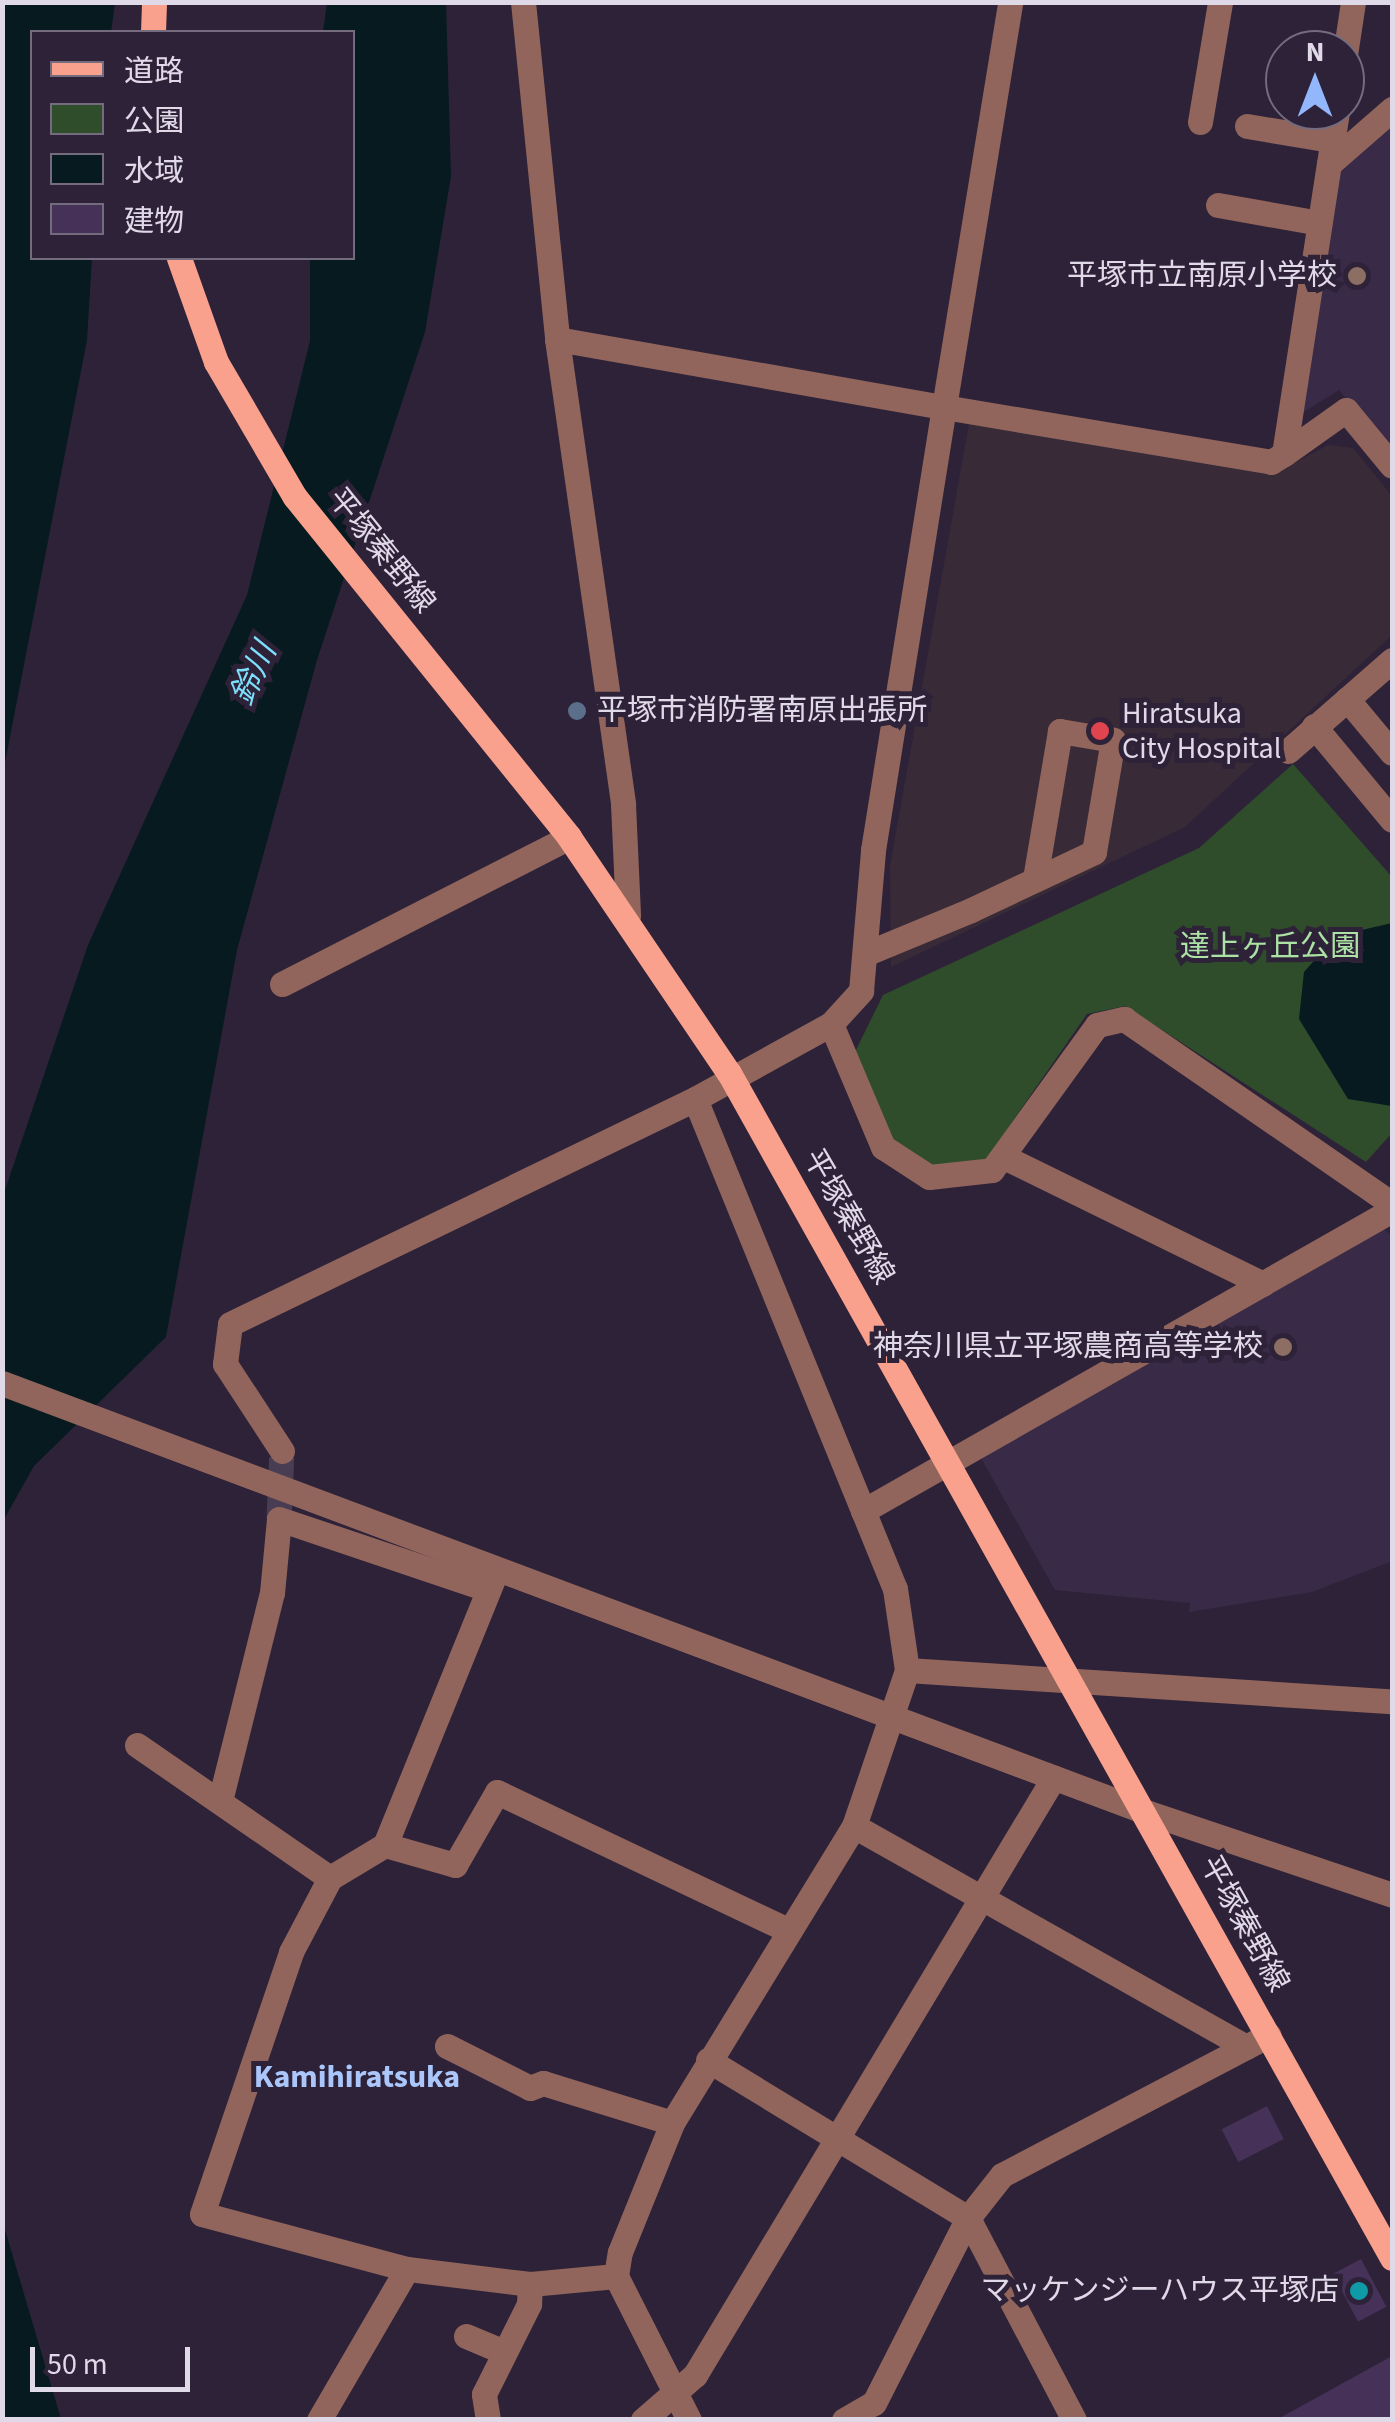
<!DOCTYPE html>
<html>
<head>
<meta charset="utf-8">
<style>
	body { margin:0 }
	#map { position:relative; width:1395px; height:2422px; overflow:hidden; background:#2e2239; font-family:"Source Sans 3","Noto Sans JP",sans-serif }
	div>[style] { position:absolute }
	.built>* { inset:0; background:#392b47 }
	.medical>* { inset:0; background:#382a37 }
	.green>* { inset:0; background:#2f4c2b }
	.water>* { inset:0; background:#061a20 }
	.building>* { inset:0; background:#463159; transform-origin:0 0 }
	.minor-tunnel>* { height:25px; margin-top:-12.5px; transform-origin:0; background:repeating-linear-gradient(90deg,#493d53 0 25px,transparent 0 37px) }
	.minor>* { height:25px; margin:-12.5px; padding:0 12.5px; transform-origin:12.5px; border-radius:12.5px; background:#91655b }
	.major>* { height:25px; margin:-12.5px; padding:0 12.5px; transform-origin:12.5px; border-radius:12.5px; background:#faa18d }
	.dots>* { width:28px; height:28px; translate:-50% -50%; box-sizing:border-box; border:5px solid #2e2239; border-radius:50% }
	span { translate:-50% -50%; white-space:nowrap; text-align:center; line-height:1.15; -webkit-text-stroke:10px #2e2239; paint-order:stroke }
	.poi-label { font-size:30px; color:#e0d9e8 }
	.right { translate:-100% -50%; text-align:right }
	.left { translate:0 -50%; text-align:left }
	.street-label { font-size:30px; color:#e0d9e8 }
	.park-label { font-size:30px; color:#ace2a4 }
	.water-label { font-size:32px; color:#7cdffb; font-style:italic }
	.neighbourhood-label { font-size:32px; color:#aac6fa; font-weight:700 }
	.frame { position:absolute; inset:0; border:5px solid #e0d9e8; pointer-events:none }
	.legend { position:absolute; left:30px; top:30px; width:325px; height:230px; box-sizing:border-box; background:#2e2239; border:2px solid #756b7f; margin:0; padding:12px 18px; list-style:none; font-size:30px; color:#e0d9e8 }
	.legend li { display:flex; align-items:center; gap:20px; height:50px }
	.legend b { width:50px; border:2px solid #756b7f }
	.north { position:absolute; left:1265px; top:30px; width:100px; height:100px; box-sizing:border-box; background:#2e2239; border:2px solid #756b7f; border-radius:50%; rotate:0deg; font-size:28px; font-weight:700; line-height:40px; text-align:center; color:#e0d9e8 }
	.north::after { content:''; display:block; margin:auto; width:35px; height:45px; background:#93b7fd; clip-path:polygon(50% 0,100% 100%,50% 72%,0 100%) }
	.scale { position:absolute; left:30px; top:2347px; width:160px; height:45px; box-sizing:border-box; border:5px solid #e0d9e8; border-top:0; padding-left:12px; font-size:30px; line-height:35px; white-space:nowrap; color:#e0d9e8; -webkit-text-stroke:8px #2e2239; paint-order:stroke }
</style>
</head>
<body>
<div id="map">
	<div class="built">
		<div style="clip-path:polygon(1392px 119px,1392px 453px,1339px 390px,1299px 415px,1341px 163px)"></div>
		<div style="clip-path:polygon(1380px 1227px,1392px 1235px,1392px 1561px,1312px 1592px,1189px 1612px,1190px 1603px,1055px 1590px,981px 1458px)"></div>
	</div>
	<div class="medical">
		<div style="clip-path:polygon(969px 424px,1275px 473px,1328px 445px,1353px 448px,1392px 496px,1392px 635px,1185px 827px,891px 967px,890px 866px)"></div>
	</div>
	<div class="green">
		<div style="clip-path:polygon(1293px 764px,1392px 877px,1392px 1133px,1366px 1162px,1125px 1006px,1087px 1014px,985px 1161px,937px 1167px,892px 1146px,855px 1052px,883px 995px,1199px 848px)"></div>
	</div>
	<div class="water">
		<div style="clip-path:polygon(3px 3px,115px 3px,111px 32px,32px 32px,32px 258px,92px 258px,87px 340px,3px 773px)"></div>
		<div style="clip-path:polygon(327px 3px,446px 3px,451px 176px,425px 332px,317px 660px,237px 950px,166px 1337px,34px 1466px,3px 1521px,3px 1196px,88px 945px,247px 595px,310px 341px,310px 258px,352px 258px,352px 32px,323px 32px)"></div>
		<div style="clip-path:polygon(1392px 923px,1392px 1106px,1348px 1099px,1299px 1019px,1304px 972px,1336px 936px)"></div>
		<div style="clip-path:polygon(3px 2223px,61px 2419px,3px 2419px)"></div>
	</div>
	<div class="building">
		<div style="left:1267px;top:2106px;width:37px;height:51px;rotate:63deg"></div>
		<div style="left:1361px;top:2259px;width:54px;height:32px;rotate:62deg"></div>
		<div style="clip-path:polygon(1392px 2356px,1392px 2420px,1276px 2420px)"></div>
	</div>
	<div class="minor-tunnel">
		<div style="left:279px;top:1519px;width:68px;rotate:-87.5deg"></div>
	</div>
	<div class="minor">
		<div style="left:523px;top:2px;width:339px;rotate:84.2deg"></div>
		<div style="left:557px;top:339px;width:470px;rotate:81.9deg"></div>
		<div style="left:623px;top:804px;width:112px;rotate:87.4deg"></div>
		<div style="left:1345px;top:55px;width:54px;rotate:-81.4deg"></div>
		<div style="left:1200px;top:122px;width:122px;rotate:-80.5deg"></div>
		<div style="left:1247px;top:126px;width:86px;rotate:9.4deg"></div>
		<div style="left:1329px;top:164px;width:84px;rotate:-41.1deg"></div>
		<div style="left:1218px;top:205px;width:103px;rotate:10.1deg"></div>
		<div style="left:557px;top:339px;width:393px;rotate:10deg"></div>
		<div style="left:944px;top:407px;width:410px;rotate:-80.7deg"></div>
		<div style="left:1284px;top:454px;width:76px;rotate:-35.4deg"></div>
		<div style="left:1346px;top:410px;width:72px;rotate:50.6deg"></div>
		<div style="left:1347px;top:699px;width:70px;rotate:50.2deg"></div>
		<div style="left:1314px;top:726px;width:122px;rotate:50.3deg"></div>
		<div style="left:1288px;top:751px;width:138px;rotate:-41.2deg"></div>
		<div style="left:865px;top:954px;width:115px;rotate:-22.5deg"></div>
		<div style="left:971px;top:910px;width:136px;rotate:-25.2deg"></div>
		<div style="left:1094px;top:852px;width:114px;rotate:-80.4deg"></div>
		<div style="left:1113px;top:740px;width:54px;rotate:-170.4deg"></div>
		<div style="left:1060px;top:731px;width:150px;rotate:99.6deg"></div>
		<div style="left:282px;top:984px;width:322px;rotate:-27.1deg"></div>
		<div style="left:831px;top:1024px;width:134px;rotate:67.1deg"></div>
		<div style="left:883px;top:1147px;width:55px;rotate:33.1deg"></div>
		<div style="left:929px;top:1177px;width:63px;rotate:-6.3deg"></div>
		<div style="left:992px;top:1170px;width:179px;rotate:-54.1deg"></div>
		<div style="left:1097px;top:1025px;width:28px;rotate:-13deg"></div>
		<div style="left:1124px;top:1019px;width:326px;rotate:34.6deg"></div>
		<div style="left:1006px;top:1158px;width:286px;rotate:26.1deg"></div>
		<div style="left:2px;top:1383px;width:1222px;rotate:20.56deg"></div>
		<div style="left:1146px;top:1812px;width:260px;rotate:18.6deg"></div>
		<div style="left:282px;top:1451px;width:104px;rotate:-123.2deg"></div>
		<div style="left:225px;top:1364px;width:40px;rotate:-82.9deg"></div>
		<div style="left:230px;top:1324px;width:517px;rotate:-25.82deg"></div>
		<div style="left:863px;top:1511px;width:609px;rotate:-29.64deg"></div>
		<div style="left:907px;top:1670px;width:486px;rotate:3.7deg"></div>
		<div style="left:137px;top:1745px;width:234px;rotate:34.6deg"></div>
		<div style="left:221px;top:1797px;width:210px;rotate:-76deg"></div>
		<div style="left:272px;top:1593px;width:74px;rotate:-84.6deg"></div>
		<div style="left:279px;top:1519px;width:219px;rotate:18.6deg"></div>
		<div style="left:854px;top:1826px;width:450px;rotate:29.4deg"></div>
		<div style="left:385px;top:1845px;width:289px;rotate:-67.9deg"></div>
		<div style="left:447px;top:2046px;width:93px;rotate:26.8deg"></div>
		<div style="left:530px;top:2088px;width:14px;rotate:-21deg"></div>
		<div style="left:543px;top:2083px;width:135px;rotate:17.2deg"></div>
		<div style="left:708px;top:2060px;width:304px;rotate:31.3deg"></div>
		<div style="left:968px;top:2218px;width:228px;rotate:62.3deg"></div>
		<div style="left:616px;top:2276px;width:86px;rotate:174.7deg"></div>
		<div style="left:530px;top:2284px;width:124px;rotate:-173deg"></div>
		<div style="left:407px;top:2269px;width:212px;rotate:-165deg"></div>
		<div style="left:202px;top:2214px;width:277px;rotate:-71.2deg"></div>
		<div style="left:291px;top:1952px;width:84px;rotate:-62.2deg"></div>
		<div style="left:330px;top:1878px;width:64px;rotate:-31deg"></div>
		<div style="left:385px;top:1845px;width:73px;rotate:15.9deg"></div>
		<div style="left:455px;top:1865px;width:84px;rotate:-60.1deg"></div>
		<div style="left:497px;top:1792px;width:318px;rotate:25.4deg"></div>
		<div style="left:466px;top:2336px;width:41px;rotate:22.8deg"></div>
		<div style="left:319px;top:2420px;width:175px;rotate:-59.8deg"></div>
		<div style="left:488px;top:2420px;width:26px;rotate:-99deg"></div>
		<div style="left:484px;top:2394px;width:101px;rotate:-63.4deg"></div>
		<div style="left:529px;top:2304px;width:20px;rotate:-87deg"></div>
		<div style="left:643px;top:2420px;width:69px;rotate:-40.9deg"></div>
		<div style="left:695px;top:2375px;width:697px;rotate:-59.02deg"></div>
		<div style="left:689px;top:2420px;width:161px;rotate:-116.9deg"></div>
		<div style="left:616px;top:2276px;width:24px;rotate:-81deg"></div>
		<div style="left:620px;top:2252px;width:139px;rotate:-68deg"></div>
		<div style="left:672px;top:2123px;width:348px;rotate:-58.5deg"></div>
		<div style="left:854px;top:1826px;width:165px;rotate:-71.2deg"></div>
		<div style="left:907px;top:1670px;width:82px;rotate:-98.4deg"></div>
		<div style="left:895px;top:1589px;width:529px;rotate:-112.2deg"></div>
		<div style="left:695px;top:1099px;width:155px;rotate:-28.9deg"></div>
		<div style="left:831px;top:1024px;width:45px;rotate:-47.7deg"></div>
		<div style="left:861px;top:991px;width:142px;rotate:-85.1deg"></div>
		<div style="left:873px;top:850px;width:449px;rotate:-80.9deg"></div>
		<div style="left:944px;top:407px;width:332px;rotate:9.5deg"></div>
		<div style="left:1271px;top:462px;width:15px;rotate:-32deg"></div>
		<div style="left:1284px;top:454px;width:348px;rotate:-81.2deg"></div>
		<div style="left:844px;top:2420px;width:34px;rotate:-30deg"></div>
		<div style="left:874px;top:2403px;width:208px;rotate:-63.1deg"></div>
		<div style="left:968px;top:2218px;width:55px;rotate:-51.7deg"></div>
		<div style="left:1002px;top:2175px;width:301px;rotate:-27.7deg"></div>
	</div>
	<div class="major">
		<div style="left:153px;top:32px;width:30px;rotate:-88deg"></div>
		<div style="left:179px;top:258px;width:110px;rotate:70.4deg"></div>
		<div style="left:216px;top:362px;width:156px;rotate:59.7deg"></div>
		<div style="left:295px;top:497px;width:437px;rotate:51.1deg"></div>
		<div style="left:569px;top:837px;width:285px;rotate:55.9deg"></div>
		<div style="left:729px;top:1073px;width:1358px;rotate:60.77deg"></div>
	</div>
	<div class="dots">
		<div style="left:1357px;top:276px;background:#8d6e63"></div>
		<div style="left:577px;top:711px;background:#5c6f8a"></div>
		<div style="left:1100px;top:731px;background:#e0444e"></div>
		<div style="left:1283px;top:1347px;background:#8d6e63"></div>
		<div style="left:1359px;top:2291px;background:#0f9aa8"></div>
	</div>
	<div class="poi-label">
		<span class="right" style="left:1337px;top:276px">平塚市立南原小学校</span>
		<span class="left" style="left:597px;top:711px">平塚市消防署南原出張所</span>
		<span class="left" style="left:1122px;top:731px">Hiratsuka<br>City Hospital</span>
		<span class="right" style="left:1263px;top:1347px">神奈川県立平塚農商高等学校</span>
		<span class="right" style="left:1339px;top:2291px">マッケンジーハウス平塚店</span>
	</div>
	<div class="street-label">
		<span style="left:381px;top:551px;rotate:51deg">平塚秦野線</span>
		<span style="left:848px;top:1217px;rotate:60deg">平塚秦野線</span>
		<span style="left:1244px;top:1924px;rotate:61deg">平塚秦野線</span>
	</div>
	<div class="park-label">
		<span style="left:1270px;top:947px">達上ヶ丘公園</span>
	</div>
	<div class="water-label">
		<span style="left:254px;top:674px;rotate:-65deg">鈴川</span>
	</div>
	<div class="neighbourhood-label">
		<span style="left:357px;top:2077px">Kamihiratsuka</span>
	</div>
	<div class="frame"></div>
	<ul class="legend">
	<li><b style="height:12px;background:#faa18d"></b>道路</li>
	<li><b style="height:28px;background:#2f4c2b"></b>公園</li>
	<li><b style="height:28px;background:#061a20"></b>水域</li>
	<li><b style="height:28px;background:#463159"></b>建物</li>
	</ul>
	<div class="north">N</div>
	<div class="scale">50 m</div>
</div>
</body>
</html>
